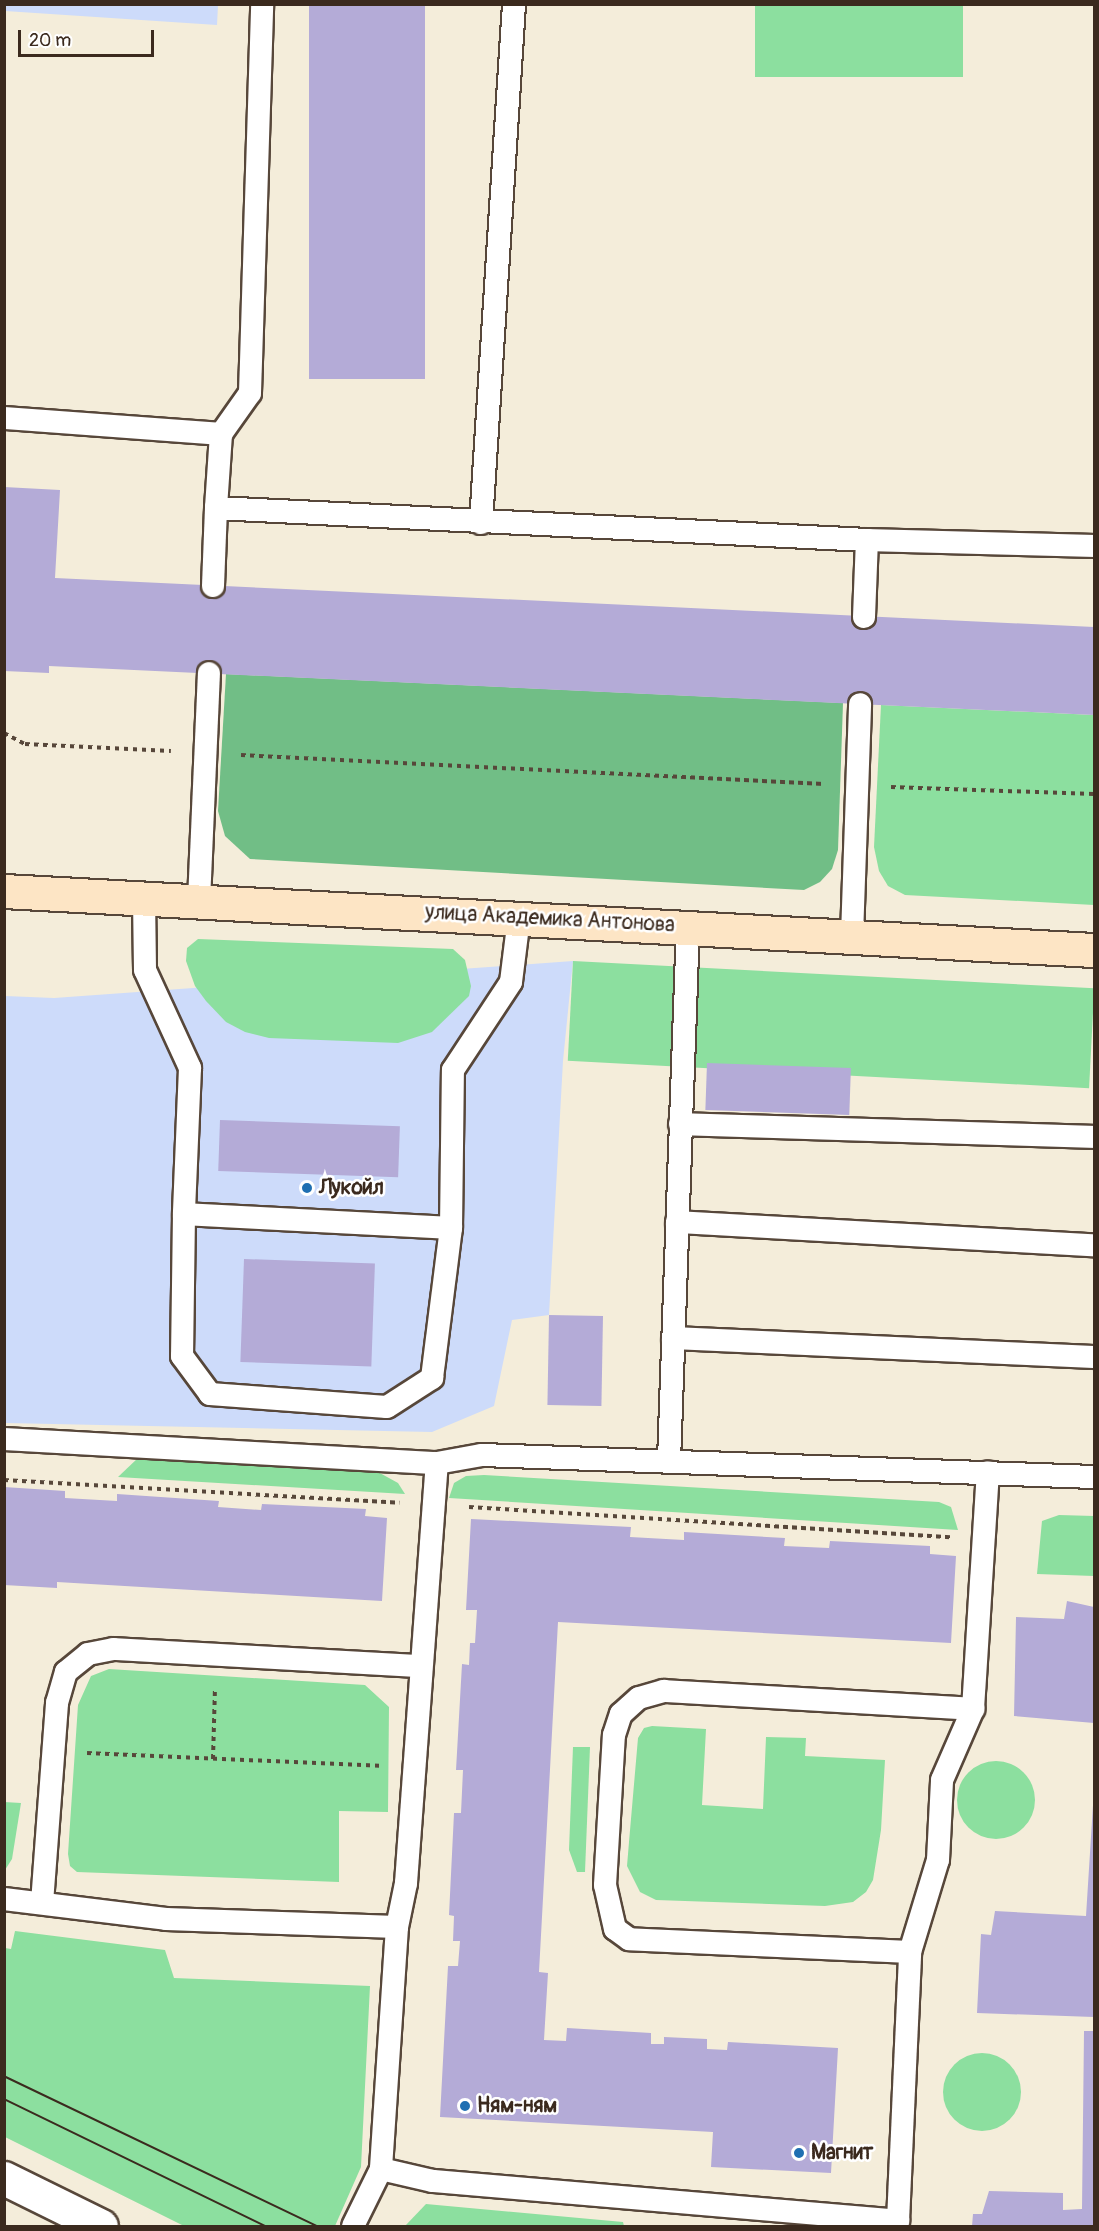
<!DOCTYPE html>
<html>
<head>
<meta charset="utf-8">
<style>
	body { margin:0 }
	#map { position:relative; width:1099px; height:2231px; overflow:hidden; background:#f4edda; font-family:Pangolin,sans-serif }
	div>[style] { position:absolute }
	.built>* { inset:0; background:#cddbfa }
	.green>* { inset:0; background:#8cdf9f; transform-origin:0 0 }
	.round { border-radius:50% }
	.forest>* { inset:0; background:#71be86 }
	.building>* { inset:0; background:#b4abd7; transform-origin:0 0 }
	.path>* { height:4px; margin-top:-2px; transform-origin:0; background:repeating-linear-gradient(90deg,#57473a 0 4.5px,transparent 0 9px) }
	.roads { filter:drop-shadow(2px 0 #57473a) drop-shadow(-2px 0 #57473a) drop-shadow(0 2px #57473a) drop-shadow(0 -2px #57473a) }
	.service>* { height:22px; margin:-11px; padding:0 11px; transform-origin:11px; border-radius:11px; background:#fff }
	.minor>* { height:33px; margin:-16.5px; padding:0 16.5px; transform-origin:16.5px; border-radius:16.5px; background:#fff }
	.secondary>* { height:33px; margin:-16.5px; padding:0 16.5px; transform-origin:16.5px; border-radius:16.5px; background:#fde5c5 }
	.tram>* { height:1.5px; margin:-0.75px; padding:0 0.75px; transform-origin:0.75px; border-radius:0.75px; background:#3b2a1e }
	.dots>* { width:16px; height:16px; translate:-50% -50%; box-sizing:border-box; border:3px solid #fff; border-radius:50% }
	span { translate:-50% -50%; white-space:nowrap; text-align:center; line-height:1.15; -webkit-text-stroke:5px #fff; paint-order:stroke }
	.street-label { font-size:21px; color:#3b2a1e }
	.poi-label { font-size:21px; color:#3b2a1e; font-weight:700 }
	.left { translate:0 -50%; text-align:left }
	.frame { position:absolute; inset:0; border:6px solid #3b2a1e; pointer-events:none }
	.scale { position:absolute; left:18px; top:30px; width:136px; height:27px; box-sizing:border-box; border:3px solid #3b2a1e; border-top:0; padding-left:8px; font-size:18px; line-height:21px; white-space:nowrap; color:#3b2a1e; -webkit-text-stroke:4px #fff; paint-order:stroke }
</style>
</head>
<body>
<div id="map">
	<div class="built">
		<div style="clip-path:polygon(4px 5px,218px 5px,217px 25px,5px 11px)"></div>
		<div style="clip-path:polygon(573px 961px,563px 1061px,549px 1315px,512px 1320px,494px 1406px,432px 1432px,5px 1423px,5px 996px,54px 998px)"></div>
	</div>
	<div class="green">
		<div style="left:755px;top:5px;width:208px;height:72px"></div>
		<div style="clip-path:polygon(881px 705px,1094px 715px,1094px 905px,905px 895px,888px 886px,879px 871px,874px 847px)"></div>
		<div style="clip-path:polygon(198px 939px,453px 949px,465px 960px,471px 986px,469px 996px,432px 1032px,398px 1043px,269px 1038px,245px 1032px,226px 1022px,206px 1001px,195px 986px,186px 961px,187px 948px)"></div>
		<div style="left:573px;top:961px;width:522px;height:100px;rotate:3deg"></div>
		<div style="clip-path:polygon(139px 1457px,378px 1472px,398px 1483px,405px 1494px,118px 1477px)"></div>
		<div style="clip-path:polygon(484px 1475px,939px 1502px,951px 1507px,958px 1530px,449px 1498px,454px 1483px,466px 1476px)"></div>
		<div style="clip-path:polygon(1059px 1515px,1094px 1516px,1094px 1576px,1037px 1574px,1042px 1521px)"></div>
		<div style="clip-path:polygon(109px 1669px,365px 1685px,389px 1707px,388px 1812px,339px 1811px,339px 1882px,77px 1872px,70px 1866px,68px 1854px,78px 1705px,91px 1676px)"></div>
		<div style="clip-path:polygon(652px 1726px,706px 1729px,702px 1805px,763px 1809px,766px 1737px,806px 1738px,805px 1756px,885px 1760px,881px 1830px,873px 1880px,866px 1892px,853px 1902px,825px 1906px,656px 1900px,640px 1892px,627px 1866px,629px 1842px,638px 1738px,644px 1728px)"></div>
		<div style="clip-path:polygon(573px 1747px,590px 1747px,585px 1872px,577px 1872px,569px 1850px)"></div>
		<div class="round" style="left:957px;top:1761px;width:78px;height:78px"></div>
		<div style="clip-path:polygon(4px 1802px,21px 1803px,12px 1859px,5px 1870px)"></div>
		<div style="clip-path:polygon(15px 1931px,165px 1950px,174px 1978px,370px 1986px,361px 2167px,335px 2226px,184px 2226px,5px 2137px,5px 1948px,11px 1949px)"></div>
		<div class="round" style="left:943px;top:2053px;width:78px;height:78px"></div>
		<div style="clip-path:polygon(426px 2204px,623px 2222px,624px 2226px,405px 2226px)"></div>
	</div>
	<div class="forest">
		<div style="clip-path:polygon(226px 674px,843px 703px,838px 850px,832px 869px,820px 882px,804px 890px,250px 859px,225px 836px,218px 811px)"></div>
	</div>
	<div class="building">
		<div style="left:309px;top:4px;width:116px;height:375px"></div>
		<div style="clip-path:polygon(4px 487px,60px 490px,55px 578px,1094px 627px,1094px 715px,49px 666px,49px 673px,4px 671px)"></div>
		<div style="left:707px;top:1063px;width:144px;height:47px;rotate:2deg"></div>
		<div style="left:220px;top:1120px;width:180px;height:51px;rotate:2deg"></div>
		<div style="left:244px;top:1259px;width:131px;height:103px;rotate:2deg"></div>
		<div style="left:549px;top:1315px;width:54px;height:90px;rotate:1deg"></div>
		<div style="clip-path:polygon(4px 1487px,65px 1491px,65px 1498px,117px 1501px,117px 1494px,219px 1501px,218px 1507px,261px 1510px,262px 1504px,366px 1509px,365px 1516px,387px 1518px,382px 1601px,57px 1582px,57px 1588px,4px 1585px)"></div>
		<div style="clip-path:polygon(471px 1519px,631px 1527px,630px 1537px,684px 1540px,684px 1532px,785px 1538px,784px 1546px,829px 1548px,830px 1541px,930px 1546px,930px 1554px,956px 1556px,951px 1643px,558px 1622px,539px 1972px,548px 1973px,544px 2040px,566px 2041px,567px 2028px,651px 2033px,651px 2044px,664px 2044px,664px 2037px,707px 2039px,707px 2049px,727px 2050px,728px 2042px,838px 2048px,831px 2173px,711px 2167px,713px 2132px,440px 2117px,448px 1966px,458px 1966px,460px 1941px,453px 1941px,454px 1916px,449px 1915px,454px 1813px,461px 1813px,463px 1770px,456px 1770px,462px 1664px,469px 1665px,470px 1643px,475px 1643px,477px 1610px,466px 1610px)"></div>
		<div style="clip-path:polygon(1067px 1601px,1094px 1607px,1094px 1723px,1014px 1716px,1016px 1617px,1064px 1619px)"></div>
		<div style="clip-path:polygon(1093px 1805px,1094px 2017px,977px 2013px,981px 1934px,991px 1935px,995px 1911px,1086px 1916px)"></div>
		<div style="clip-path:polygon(1084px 2031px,1094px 2031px,1094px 2226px,972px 2226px,973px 2214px,982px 2214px,989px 2191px,1063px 2193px,1063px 2210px,1082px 2209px)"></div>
	</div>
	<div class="path">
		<div style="left:4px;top:733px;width:24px;rotate:28deg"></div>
		<div style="left:25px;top:744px;width:146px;rotate:2.7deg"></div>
		<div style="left:241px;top:755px;width:584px;rotate:2.85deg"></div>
		<div style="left:891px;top:787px;width:203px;rotate:2deg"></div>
		<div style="left:4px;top:1480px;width:396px;rotate:3.3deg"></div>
		<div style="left:469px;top:1507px;width:482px;rotate:3.6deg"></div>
		<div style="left:87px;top:1753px;width:293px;rotate:2.5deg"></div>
		<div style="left:213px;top:1759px;width:70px;rotate:-88.4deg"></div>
	</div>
	<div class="roads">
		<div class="service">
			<div style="left:4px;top:418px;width:218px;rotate:4.2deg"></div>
			<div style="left:221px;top:434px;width:74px;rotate:93.9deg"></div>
			<div style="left:216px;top:508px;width:652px;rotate:2.81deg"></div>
			<div style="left:867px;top:540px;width:227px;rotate:1.5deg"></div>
			<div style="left:221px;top:434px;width:50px;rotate:-54.7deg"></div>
			<div style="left:250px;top:393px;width:389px;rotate:-88.2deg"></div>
			<div style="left:481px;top:523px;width:520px;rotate:-86.36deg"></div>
			<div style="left:213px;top:586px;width:78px;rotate:-87.8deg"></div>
			<div style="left:864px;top:617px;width:77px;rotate:-87.8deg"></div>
			<div style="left:144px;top:898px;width:72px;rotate:89.2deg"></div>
			<div style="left:145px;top:970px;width:108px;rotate:65.3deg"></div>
			<div style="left:190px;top:1068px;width:146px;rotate:92.4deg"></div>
			<div style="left:184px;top:1214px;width:267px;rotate:3deg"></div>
			<div style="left:451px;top:1228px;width:158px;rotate:-89.3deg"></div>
			<div style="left:453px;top:1070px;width:105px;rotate:-56.6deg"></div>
			<div style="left:511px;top:982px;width:64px;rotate:-82.9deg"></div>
			<div style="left:199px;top:901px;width:228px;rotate:-87.5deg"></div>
			<div style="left:852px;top:936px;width:232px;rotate:-88deg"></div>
			<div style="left:680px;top:1124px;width:414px;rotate:1.8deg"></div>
			<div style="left:184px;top:1214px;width:142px;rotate:90.8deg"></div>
			<div style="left:182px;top:1356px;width:47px;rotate:53.6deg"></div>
			<div style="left:210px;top:1394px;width:177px;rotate:4.2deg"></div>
			<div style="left:387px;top:1407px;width:54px;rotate:-32.8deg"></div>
			<div style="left:432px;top:1378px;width:151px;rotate:-82.8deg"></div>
			<div style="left:677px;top:1222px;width:418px;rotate:3.2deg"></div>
			<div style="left:673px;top:1338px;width:421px;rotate:2.6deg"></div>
			<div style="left:4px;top:1439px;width:434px;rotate:3.2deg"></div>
			<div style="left:437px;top:1463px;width:46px;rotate:-10.1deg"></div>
			<div style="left:482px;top:1455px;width:612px;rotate:2.06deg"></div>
			<div style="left:669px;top:1461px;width:535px;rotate:-87.97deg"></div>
			<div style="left:4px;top:1899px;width:163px;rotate:7deg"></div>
			<div style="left:166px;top:1919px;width:231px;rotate:2deg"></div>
			<div style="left:397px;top:1927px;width:243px;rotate:93.8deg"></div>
			<div style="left:42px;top:1903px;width:201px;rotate:-85.7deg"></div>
			<div style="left:57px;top:1703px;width:32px;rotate:-74deg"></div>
			<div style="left:66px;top:1672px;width:28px;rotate:-39deg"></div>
			<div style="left:88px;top:1654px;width:26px;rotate:-11deg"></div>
			<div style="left:114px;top:1649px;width:306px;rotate:3.2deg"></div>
			<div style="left:397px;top:1927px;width:45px;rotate:-78.4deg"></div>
			<div style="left:406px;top:1883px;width:421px;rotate:-85.8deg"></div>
			<div style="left:910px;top:1952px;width:96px;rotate:-73.1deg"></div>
			<div style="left:938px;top:1860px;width:80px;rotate:-87.1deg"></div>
			<div style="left:942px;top:1780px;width:77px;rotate:-66.4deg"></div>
			<div style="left:353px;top:2226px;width:64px;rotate:-63.8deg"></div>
			<div style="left:381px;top:2169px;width:53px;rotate:13deg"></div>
			<div style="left:433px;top:2181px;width:467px;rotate:4.9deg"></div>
			<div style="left:898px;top:2221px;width:269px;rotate:-87.4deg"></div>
			<div style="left:910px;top:1952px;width:281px;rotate:-177.4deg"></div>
			<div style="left:629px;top:1939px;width:17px;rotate:-144deg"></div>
			<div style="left:615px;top:1929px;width:45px;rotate:-102.8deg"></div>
			<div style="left:605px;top:1885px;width:150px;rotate:-86.6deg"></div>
			<div style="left:614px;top:1735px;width:22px;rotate:-72deg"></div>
			<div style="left:621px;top:1714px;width:24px;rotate:-42deg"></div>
			<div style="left:639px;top:1698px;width:26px;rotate:-16deg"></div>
			<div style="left:664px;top:1691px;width:310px;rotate:3.3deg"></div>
			<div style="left:973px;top:1709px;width:237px;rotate:-86.4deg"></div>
		</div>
		<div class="minor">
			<div style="left:4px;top:2178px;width:108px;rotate:26.3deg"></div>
		</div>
		<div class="secondary">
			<div style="left:4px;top:891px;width:1092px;rotate:3.1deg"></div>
		</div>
	</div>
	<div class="tram">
		<div style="left:4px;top:2076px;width:347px;rotate:25.6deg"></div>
		<div style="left:4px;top:2099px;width:291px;rotate:25.9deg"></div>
	</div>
	<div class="dots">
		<div style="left:307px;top:1188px;background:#1f6fb2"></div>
		<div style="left:465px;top:2106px;background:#1f6fb2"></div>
		<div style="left:799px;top:2153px;background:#1f6fb2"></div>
	</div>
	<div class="street-label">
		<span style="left:550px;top:919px;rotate:3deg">улица Академика Антонова</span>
	</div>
	<div class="poi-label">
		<span class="left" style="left:319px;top:1188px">Лукойл</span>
		<span class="left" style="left:477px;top:2106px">Ням-ням</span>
		<span class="left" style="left:811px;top:2153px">Магнит</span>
	</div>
	<div class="frame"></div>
	<div class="scale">20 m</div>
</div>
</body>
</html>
